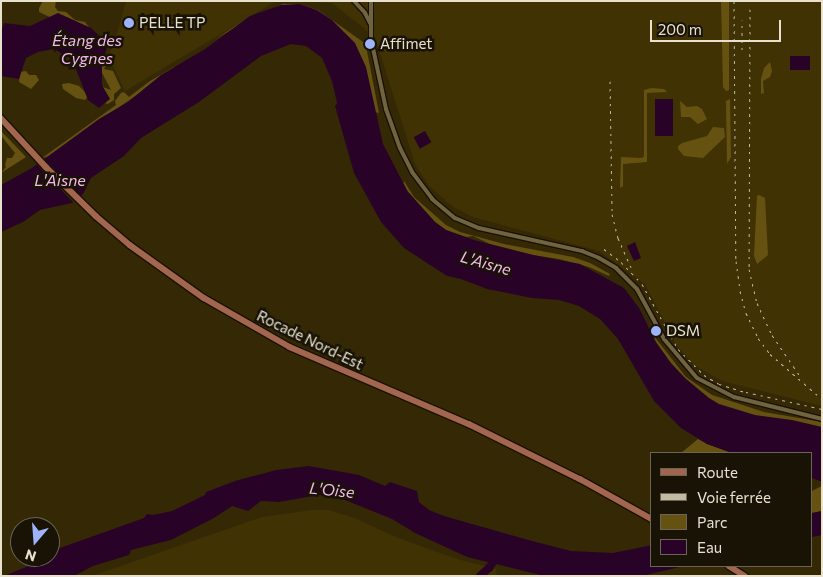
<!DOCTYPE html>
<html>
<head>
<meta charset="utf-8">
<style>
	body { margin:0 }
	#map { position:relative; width:823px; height:577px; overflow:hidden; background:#352905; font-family:Commissioner,sans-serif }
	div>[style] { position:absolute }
	.built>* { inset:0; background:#403203 }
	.green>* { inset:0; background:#655210 }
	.water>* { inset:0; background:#290327; transform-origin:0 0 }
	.pier>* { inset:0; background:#352905; transform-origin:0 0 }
	.river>* { height:8px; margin:-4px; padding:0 4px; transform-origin:4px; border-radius:4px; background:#290327 }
	.roads { filter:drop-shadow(1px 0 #1b1200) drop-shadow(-1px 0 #1b1200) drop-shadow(0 1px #1b1200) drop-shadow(0 -1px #1b1200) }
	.minor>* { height:4px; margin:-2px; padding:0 2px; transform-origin:2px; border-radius:2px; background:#706440 }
	.primary>* { height:5.5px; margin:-2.75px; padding:0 2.75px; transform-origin:2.75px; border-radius:2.75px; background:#a2664e }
	.rail>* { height:1px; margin-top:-0.5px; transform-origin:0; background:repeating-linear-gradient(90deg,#c2baa3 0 2.5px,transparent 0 7.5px) }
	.dots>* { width:14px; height:14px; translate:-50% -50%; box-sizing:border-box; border:2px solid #181305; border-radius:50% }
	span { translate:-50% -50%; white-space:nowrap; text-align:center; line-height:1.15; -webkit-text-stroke:5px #181305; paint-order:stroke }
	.poi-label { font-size:15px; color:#e8e1ce }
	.left { translate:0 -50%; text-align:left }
	.street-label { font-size:15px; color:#e8e1ce }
	.water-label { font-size:16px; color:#f5b6ed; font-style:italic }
	.frame { position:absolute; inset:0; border:2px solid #e8e1ce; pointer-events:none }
	.legend { position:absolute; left:650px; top:452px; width:162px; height:115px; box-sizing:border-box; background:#181305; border:1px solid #6b6555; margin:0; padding:6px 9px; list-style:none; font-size:15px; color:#e8e1ce }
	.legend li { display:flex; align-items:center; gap:10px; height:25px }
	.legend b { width:25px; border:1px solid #6b6555 }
	.north { position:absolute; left:10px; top:517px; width:50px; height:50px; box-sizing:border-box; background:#181305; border:1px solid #6b6555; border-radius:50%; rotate:198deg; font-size:14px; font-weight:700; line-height:20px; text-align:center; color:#e8e1ce }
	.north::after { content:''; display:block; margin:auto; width:18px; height:22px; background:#9db4fd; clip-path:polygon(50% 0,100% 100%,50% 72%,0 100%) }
	.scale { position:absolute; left:650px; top:20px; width:131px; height:22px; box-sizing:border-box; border:2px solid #e8e1ce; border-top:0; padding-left:6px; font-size:15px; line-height:18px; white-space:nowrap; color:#e8e1ce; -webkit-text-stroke:4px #181305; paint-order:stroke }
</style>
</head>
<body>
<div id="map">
	<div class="built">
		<div style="clip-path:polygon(126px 1px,276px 1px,125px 91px,108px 55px,114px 45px)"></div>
		<div style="clip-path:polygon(300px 1px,822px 1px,822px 406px,722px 381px,694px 365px,677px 346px,645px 284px,599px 251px,473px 217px,453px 207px,429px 186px,415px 164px,375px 37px,332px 3px)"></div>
		<div style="clip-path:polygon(312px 510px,329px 510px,357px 519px,398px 538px,457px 559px,496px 569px,497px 576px,92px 576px,262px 517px)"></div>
	</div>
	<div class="green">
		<div style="clip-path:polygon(43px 1px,56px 1px,55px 7px,58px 11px,66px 12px,75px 20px,85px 22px,91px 30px,54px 19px,39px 12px,39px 8px)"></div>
		<div style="clip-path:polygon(721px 1px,729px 1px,729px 90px,726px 91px,723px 87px)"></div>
		<div style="clip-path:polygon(283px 4px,298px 4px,318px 10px,363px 42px,366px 46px,379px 113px,375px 112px,361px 59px,238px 26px,214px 40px,243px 21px)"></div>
		<div style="clip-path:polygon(103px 59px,107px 63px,104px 69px,113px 71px,121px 88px,114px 94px,114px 100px,108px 104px,104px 103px,102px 90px,103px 87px,111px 90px,100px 69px,100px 60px)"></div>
		<div style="clip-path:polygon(770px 62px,772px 71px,770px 77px,763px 81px,764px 93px,761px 94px,761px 79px,764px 68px)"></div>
		<div style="clip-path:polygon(174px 67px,175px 69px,87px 129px,54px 155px,42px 158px,116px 105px,115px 101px,121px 93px,124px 92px,129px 97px,150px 81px)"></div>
		<div style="clip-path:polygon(26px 71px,29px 75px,36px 75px,39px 80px,31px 89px,19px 82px,20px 72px)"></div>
		<div style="clip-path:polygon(69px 83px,79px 86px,83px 90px,88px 96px,85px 100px,76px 98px,63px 89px,62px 84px)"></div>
		<div style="clip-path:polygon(651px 88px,664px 89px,667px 92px,647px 93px,647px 162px,623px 164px,623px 186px,620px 188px,621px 157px,642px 158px,644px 156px,644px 90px)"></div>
		<div style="clip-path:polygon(730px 99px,731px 157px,727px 164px,726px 101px)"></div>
		<div style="clip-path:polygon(680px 101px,687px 107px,697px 106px,702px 109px,707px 119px,698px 124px,690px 117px,681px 117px)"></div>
		<div style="clip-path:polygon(713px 127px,724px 128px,725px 137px,703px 158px,684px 156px,678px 149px,678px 146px,682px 143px,707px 136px)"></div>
		<div style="clip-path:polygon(2px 132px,26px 157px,1px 173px,6px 167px,5px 165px,7px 158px,12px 158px,15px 153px,2px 137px)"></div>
		<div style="clip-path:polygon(404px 181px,414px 197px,446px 225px,460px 232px,504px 244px,573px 257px,590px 263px,610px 274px,609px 276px,589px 267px,559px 259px,533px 255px,490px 244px,473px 236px,466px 237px,446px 230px,435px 222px,403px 186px)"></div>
		<div style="clip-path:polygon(759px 195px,765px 198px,768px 255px,757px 264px,754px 256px,757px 196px)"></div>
		<div style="clip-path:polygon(650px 331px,686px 377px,712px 395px,764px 412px,822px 422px,822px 429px,749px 415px,718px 406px,695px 389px,667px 362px,650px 335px)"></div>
		<div style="clip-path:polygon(698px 439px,707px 444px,732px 453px,681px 453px)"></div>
		<div style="clip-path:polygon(822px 486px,822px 511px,812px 513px,812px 491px)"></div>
	</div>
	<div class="water">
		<div style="clip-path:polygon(299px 4px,317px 10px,332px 20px,355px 43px,366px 67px,383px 144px,408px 192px,435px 222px,446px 230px,474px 240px,533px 255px,580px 264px,624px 288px,639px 308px,656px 342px,671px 363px,685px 378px,709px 398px,719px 404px,755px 415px,792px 420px,822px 427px,822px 482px,812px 478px,812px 453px,732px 453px,707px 444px,681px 428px,654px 401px,618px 339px,600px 319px,579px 306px,559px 300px,532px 298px,487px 289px,461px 279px,447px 276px,404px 248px,381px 222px,354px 173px,335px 106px,337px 103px,332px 81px,322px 58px,306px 46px,291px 44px,261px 56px,199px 102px,141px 138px,124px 156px,91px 178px,83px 194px,72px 203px,40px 210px,23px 222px,1px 232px,1px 185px,32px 168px,99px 119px,128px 102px,161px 75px,205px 49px,250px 16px,281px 5px)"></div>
		<div style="clip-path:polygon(58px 13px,91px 28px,108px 44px,102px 66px,102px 85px,110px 99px,99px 108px,88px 100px,72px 59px,54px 49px,38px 52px,26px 58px,19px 79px,1px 76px,1px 32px,4px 23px,30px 26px)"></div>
		<div style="left:790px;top:56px;width:20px;height:14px"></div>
		<div style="left:655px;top:99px;width:18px;height:37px"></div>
		<div style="left:425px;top:131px;width:13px;height:13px;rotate:61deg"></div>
		<div style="clip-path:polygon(635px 242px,641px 258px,634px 261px,627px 246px)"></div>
		<div style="clip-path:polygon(309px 466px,359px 475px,385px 486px,390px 482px,417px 491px,419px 502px,429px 510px,444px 516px,532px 541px,571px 551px,613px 553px,652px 545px,652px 566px,684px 566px,642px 576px,544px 576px,467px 557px,415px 533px,392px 519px,345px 500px,319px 495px,279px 502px,261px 501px,248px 511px,232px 506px,214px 518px,171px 540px,131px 550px,129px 555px,93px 566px,74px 576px,4px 576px,31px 565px,31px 563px,44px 557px,50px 557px,50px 554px,60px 548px,144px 518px,147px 514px,153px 515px,172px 511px,205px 495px,206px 492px,235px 481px,276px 470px)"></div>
		<div style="clip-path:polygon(822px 511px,822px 535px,812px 537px,812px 513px)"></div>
	</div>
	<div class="pier">
		<div style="left:43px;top:158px;width:56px;height:9px;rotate:46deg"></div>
	</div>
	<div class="river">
		<div style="left:480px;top:576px;width:12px;rotate:-42deg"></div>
		<div style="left:489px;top:568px;width:17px;rotate:-57deg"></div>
	</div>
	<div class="roads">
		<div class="minor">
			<div style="left:354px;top:1px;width:16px;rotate:47deg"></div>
			<div style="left:365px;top:13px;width:11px;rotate:63deg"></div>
			<div style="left:371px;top:1px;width:38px;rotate:90deg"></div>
			<div style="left:371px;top:39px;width:72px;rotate:77.9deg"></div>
			<div style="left:386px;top:109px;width:41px;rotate:70.3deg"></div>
			<div style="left:400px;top:148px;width:27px;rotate:63deg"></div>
			<div style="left:412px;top:172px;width:34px;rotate:53deg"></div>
			<div style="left:432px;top:199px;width:30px;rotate:40deg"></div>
			<div style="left:455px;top:218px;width:26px;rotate:23deg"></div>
			<div style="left:479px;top:228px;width:106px;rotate:12.6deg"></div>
			<div style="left:582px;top:251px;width:18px;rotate:22deg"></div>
			<div style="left:599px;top:258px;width:20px;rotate:30deg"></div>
			<div style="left:616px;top:268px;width:30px;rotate:45deg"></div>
			<div style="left:637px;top:289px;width:57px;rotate:61.6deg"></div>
			<div style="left:664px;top:339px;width:51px;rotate:49.8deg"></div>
			<div style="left:697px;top:378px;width:42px;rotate:27.2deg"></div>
			<div style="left:734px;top:397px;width:91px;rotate:14deg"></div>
		</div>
		<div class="primary">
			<div style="left:1px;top:118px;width:67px;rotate:47.4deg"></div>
			<div style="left:46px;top:167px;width:70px;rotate:44.4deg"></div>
			<div style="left:96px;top:216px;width:45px;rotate:40.5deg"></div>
			<div style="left:130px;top:245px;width:91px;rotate:35.6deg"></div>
			<div style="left:204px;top:298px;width:99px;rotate:29.7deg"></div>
			<div style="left:290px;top:347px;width:195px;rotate:23.3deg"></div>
			<div style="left:469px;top:424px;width:124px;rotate:26.4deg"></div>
			<div style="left:580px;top:479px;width:82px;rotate:29.1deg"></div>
			<div style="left:729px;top:566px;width:19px;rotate:32deg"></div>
		</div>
	</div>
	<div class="rail">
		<div style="left:734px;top:1px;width:260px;rotate:89.6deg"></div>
		<div style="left:736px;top:261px;width:30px;rotate:82deg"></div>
		<div style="left:740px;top:291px;width:23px;rotate:75deg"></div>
		<div style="left:746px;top:313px;width:28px;rotate:64deg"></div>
		<div style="left:758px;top:338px;width:20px;rotate:53deg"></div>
		<div style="left:770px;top:354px;width:69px;rotate:40.9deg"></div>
		<div style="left:750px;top:9px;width:260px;rotate:90.2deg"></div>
		<div style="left:749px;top:269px;width:35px;rotate:77deg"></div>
		<div style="left:757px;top:303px;width:35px;rotate:65deg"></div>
		<div style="left:772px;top:335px;width:50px;rotate:55.7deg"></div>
		<div style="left:742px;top:50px;width:30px;rotate:-90deg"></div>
		<div style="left:610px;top:81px;width:133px;rotate:89.1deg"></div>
		<div style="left:612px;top:214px;width:25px;rotate:76deg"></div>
		<div style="left:618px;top:238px;width:32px;rotate:66deg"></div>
		<div style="left:604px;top:249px;width:21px;rotate:37deg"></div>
		<div style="left:621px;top:262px;width:30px;rotate:46deg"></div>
		<div style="left:642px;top:284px;width:74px;rotate:61deg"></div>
		<div style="left:678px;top:349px;width:37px;rotate:45deg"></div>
		<div style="left:704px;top:375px;width:17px;rotate:31deg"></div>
		<div style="left:719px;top:384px;width:28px;rotate:17deg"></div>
		<div style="left:746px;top:392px;width:78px;rotate:12.6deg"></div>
	</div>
	<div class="dots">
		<div style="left:129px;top:23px;background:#9db4fd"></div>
		<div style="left:370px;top:44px;background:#9db4fd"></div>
		<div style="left:656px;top:331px;background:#9db4fd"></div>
	</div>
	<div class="poi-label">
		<span class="left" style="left:139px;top:23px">PELLE TP</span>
		<span class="left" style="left:380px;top:44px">Affimet</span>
		<span class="left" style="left:666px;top:331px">DSM</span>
	</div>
	<div class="street-label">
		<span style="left:310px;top:340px;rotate:26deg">Rocade Nord-Est</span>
	</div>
	<div class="water-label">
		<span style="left:87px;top:49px">Étang des<br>Cygnes</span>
		<span style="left:60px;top:180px">L'Aisne</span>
		<span style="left:486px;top:263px;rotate:16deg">L'Aisne</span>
		<span style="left:332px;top:490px;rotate:6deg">L'Oise</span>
	</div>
	<div class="frame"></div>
	<ul class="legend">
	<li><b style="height:6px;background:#a2664e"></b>Route</li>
	<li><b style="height:6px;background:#c2baa3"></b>Voie ferrée</li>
	<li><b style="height:14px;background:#655210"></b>Parc</li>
	<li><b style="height:14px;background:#290327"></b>Eau</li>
	</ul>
	<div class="north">N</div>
	<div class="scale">200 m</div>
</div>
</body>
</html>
